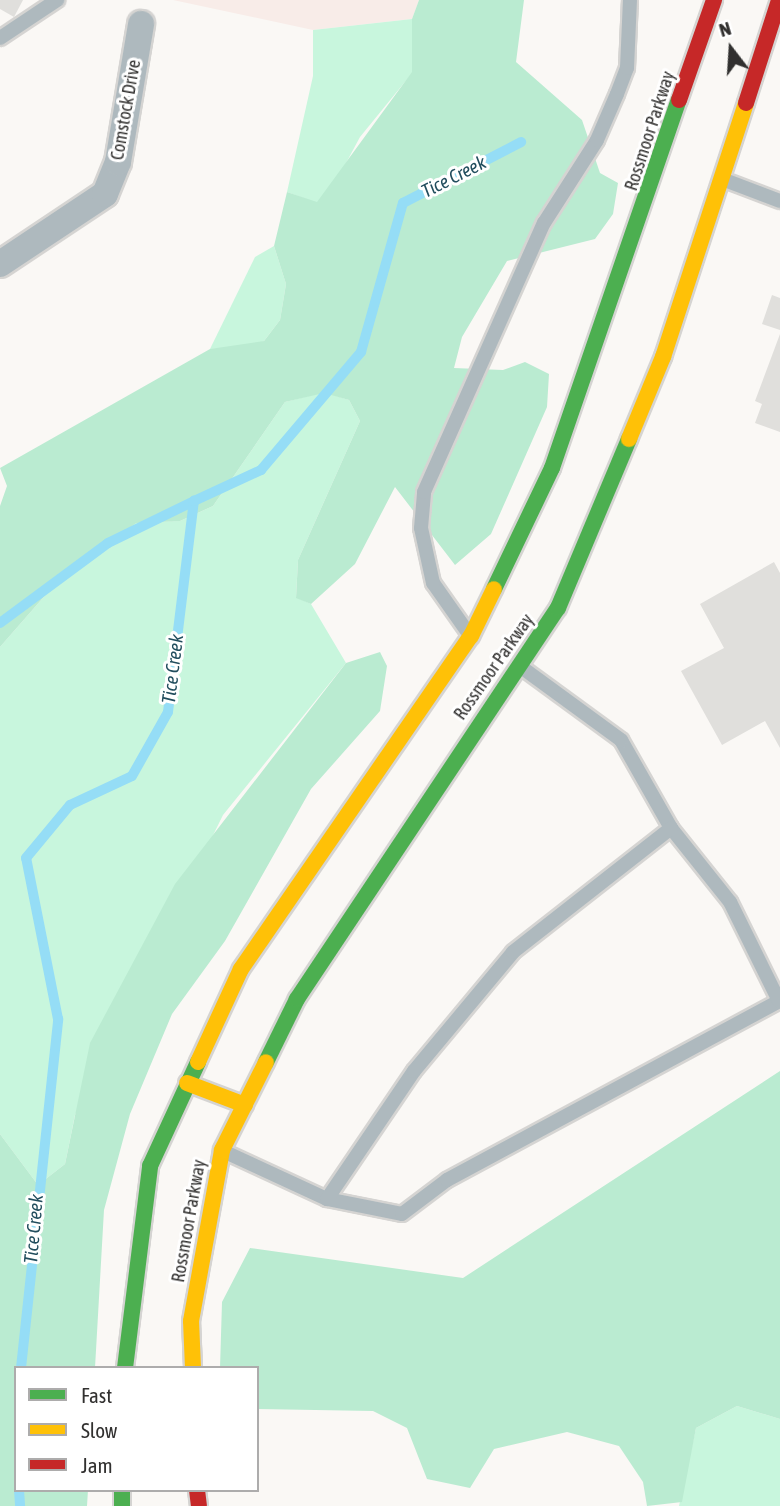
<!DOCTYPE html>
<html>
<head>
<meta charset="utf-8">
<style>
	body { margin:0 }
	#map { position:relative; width:780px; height:1506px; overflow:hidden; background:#faf8f5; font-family:"Asap Condensed",sans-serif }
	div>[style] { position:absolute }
	.commercial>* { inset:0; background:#f8ece8 }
	.green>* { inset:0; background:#c8f6dd }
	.forest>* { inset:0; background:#baebd1 }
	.stream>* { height:10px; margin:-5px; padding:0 5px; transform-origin:5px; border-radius:5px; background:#95ddf6 }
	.building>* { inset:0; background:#e0dfdc }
	.roads { filter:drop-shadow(2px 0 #d5d4d2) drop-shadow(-2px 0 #d5d4d2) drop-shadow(0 2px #d5d4d2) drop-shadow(0 -2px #d5d4d2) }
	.lane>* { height:14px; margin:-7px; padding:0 7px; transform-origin:7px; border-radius:7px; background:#aeb9be }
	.street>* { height:26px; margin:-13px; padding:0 13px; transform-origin:13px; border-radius:13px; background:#aeb9be }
	.fast>* { height:16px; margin:-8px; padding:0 8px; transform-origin:8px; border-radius:8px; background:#4caf50 }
	.slow>* { height:16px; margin:-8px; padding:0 8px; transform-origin:8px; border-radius:8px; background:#ffc107 }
	.jam>* { height:16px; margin:-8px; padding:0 8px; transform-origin:8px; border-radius:8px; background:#c62828 }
	span { translate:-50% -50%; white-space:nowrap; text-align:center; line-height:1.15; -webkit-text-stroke:6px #fff; paint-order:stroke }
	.street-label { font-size:18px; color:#31302f }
	.water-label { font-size:19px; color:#214d5d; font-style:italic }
	.legend { position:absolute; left:14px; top:1366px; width:245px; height:126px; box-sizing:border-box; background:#fff; border:2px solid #adacac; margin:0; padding:9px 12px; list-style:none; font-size:21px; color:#31302f }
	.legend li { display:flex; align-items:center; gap:14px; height:35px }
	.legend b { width:35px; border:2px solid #adacac }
	.north { position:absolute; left:696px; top:14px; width:70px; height:70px; -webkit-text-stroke:5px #fff; paint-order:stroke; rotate:343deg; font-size:19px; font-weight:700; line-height:28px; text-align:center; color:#31302f }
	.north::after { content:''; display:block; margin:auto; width:24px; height:32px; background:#31302f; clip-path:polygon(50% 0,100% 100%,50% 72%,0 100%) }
</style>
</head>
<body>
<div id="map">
	<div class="commercial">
		<div style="clip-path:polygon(173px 0,419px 0,412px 19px,313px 30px)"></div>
	</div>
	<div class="green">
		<div style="clip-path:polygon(412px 19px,413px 72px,360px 137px,339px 176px,317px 203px,287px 192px,313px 76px,313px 30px)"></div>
		<div style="clip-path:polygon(274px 246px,286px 284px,280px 320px,264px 341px,248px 348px,210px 349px,255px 257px)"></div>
		<div style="clip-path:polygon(324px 392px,349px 400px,360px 421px,298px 560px,296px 597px,311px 604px,346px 663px,223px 815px,75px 1115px,65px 1164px,38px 1185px,0 1134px,0 647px,56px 583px,136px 522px,180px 521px,213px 506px,285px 402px)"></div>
		<div style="clip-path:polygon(737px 1406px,780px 1419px,780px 1506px,679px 1506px,696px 1428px)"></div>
	</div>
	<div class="forest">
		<div style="clip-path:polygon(419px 0,524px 0,516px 62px,582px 120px,600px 173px,618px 183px,613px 214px,595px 239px,507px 261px,462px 337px,454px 368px,503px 370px,525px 362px,549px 374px,547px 407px,491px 534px,455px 565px,395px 487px,355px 564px,311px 604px,296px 598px,298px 560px,360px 421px,349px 400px,324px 393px,285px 402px,213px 506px,180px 521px,136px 523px,56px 583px,0 647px,0 506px,7px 486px,0 468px,210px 349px,264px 341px,280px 320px,286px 284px,274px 246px,287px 192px,317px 202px,412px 72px,412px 19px)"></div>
		<div style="clip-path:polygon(380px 652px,387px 666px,380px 711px,311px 789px,225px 941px,172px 1014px,130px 1114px,104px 1210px,95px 1368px,16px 1368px,16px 1490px,88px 1490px,87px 1506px,0 1506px,0 1134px,38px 1185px,65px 1164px,90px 1043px,175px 884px,346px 663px)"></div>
		<div style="clip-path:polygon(780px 1071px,780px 1419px,737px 1406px,696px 1428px,682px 1502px,647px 1506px,643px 1482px,619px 1446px,567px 1432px,494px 1449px,470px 1488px,427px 1479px,407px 1428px,373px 1411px,257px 1409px,257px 1368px,220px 1368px,222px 1302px,250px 1248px,463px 1278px)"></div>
	</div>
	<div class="stream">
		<div style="left:0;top:623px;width:134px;rotate:-36.5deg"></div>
		<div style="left:108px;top:543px;width:96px;rotate:-26deg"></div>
		<div style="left:21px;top:1368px;width:351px;rotate:-83.9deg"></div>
		<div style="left:58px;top:1019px;width:164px;rotate:-101.2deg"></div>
		<div style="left:26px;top:858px;width:69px;rotate:-50.3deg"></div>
		<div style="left:70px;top:805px;width:68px;rotate:-25.1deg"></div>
		<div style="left:132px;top:776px;width:73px;rotate:-60.6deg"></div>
		<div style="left:168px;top:712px;width:213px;rotate:-83deg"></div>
		<div style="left:194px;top:501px;width:74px;rotate:-24.8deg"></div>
		<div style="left:261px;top:470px;width:155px;rotate:-49.7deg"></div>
		<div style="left:361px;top:352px;width:155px;rotate:-74.3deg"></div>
		<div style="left:403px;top:203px;width:133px;rotate:-27.3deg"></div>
		<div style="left:19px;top:1490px;width:16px;rotate:86deg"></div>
	</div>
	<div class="building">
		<div style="clip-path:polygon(0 0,23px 0,14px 17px,0 9px)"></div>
		<div style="clip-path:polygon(772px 295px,780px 298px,780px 330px,762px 324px)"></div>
		<div style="clip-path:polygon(780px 334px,780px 432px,755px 423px,762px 404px,755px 401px)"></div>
		<div style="clip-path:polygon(774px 562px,780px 573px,780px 748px,765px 721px,722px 745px,681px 671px,724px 648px,700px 604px)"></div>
	</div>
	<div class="roads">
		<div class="lane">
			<div style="left:0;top:38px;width:69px;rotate:-33.7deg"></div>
			<div style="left:722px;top:179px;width:62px;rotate:20.8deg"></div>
			<div style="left:469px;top:634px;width:62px;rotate:-125.2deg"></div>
			<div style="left:433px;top:583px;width:56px;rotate:-102.3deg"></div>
			<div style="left:421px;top:528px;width:36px;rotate:-85deg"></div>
			<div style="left:424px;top:492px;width:295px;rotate:-66deg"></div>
			<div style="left:544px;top:223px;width:98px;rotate:-57.4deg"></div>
			<div style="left:597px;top:140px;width:50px;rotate:-66.5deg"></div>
			<div style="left:617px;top:94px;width:28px;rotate:-69deg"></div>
			<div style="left:627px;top:68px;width:68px;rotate:-87.5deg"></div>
			<div style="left:223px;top:1151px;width:115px;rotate:24.8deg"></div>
			<div style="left:327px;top:1199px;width:76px;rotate:11.3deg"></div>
			<div style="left:402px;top:1214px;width:56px;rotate:-37.1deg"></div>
			<div style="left:447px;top:1180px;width:377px;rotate:-28.3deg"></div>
			<div style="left:779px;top:1001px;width:110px;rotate:-116.3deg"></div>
			<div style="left:730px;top:902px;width:95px;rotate:-128.6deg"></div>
			<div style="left:671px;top:828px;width:101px;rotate:-119.6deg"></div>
			<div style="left:621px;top:740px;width:125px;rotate:-143.8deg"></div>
			<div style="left:327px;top:1199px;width:155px;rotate:-55.8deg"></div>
			<div style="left:414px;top:1071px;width:155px;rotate:-50.2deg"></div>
			<div style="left:513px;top:952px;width:201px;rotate:-38.1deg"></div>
		</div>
		<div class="street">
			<div style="left:0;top:264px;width:126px;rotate:-33.7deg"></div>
			<div style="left:105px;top:194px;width:35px;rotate:-68deg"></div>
			<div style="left:118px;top:162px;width:140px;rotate:-80.5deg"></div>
		</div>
		<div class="fast">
			<div style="left:494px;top:589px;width:134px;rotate:-64.4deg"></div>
			<div style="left:552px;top:468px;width:389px;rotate:-71deg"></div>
			<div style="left:266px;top:1062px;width:70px;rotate:-63.8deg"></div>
			<div style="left:297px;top:999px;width:470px;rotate:-56.3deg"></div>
			<div style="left:558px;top:608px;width:183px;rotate:-67.2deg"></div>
			<div style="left:125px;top:1368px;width:204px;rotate:-82.9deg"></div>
			<div style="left:150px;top:1166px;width:115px;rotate:-65.2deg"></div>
			<div style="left:122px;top:1490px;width:16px;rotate:90deg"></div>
		</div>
		<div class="slow">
			<div style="left:629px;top:439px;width:89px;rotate:-67.5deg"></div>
			<div style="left:663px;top:357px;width:267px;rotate:-71.9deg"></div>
			<div style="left:198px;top:1062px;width:102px;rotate:-65.2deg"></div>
			<div style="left:241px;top:969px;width:405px;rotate:-55.4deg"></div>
			<div style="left:471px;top:636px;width:52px;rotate:-63.9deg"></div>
			<div style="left:187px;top:1083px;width:62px;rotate:20.8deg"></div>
			<div style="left:193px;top:1368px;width:47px;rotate:-92.4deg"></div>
			<div style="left:191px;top:1321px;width:174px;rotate:-79.7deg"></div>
			<div style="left:222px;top:1150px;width:98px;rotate:-63.4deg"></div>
		</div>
		<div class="jam">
			<div style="left:679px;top:100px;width:106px;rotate:-70.7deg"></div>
			<div style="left:746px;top:103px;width:108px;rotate:-72.2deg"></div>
			<div style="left:197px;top:1490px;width:16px;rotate:83deg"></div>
		</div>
	</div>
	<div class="street-label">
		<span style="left:126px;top:110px;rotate:-80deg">Comstock Drive</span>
		<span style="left:650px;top:131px;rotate:-72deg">Rossmoor Parkway</span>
		<span style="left:494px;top:667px;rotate:-55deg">Rossmoor Parkway</span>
		<span style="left:189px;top:1221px;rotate:-80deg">Rossmoor Parkway</span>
	</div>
	<div class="water-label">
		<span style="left:454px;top:177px;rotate:-27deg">Tice Creek</span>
		<span style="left:173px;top:669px;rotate:-83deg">Tice Creek</span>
		<span style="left:34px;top:1229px;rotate:-85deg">Tice Creek</span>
	</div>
	<ul class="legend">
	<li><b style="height:9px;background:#4caf50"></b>Fast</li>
	<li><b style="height:9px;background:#ffc107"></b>Slow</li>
	<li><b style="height:9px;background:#c62828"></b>Jam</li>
	</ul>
	<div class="north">N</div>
</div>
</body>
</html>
